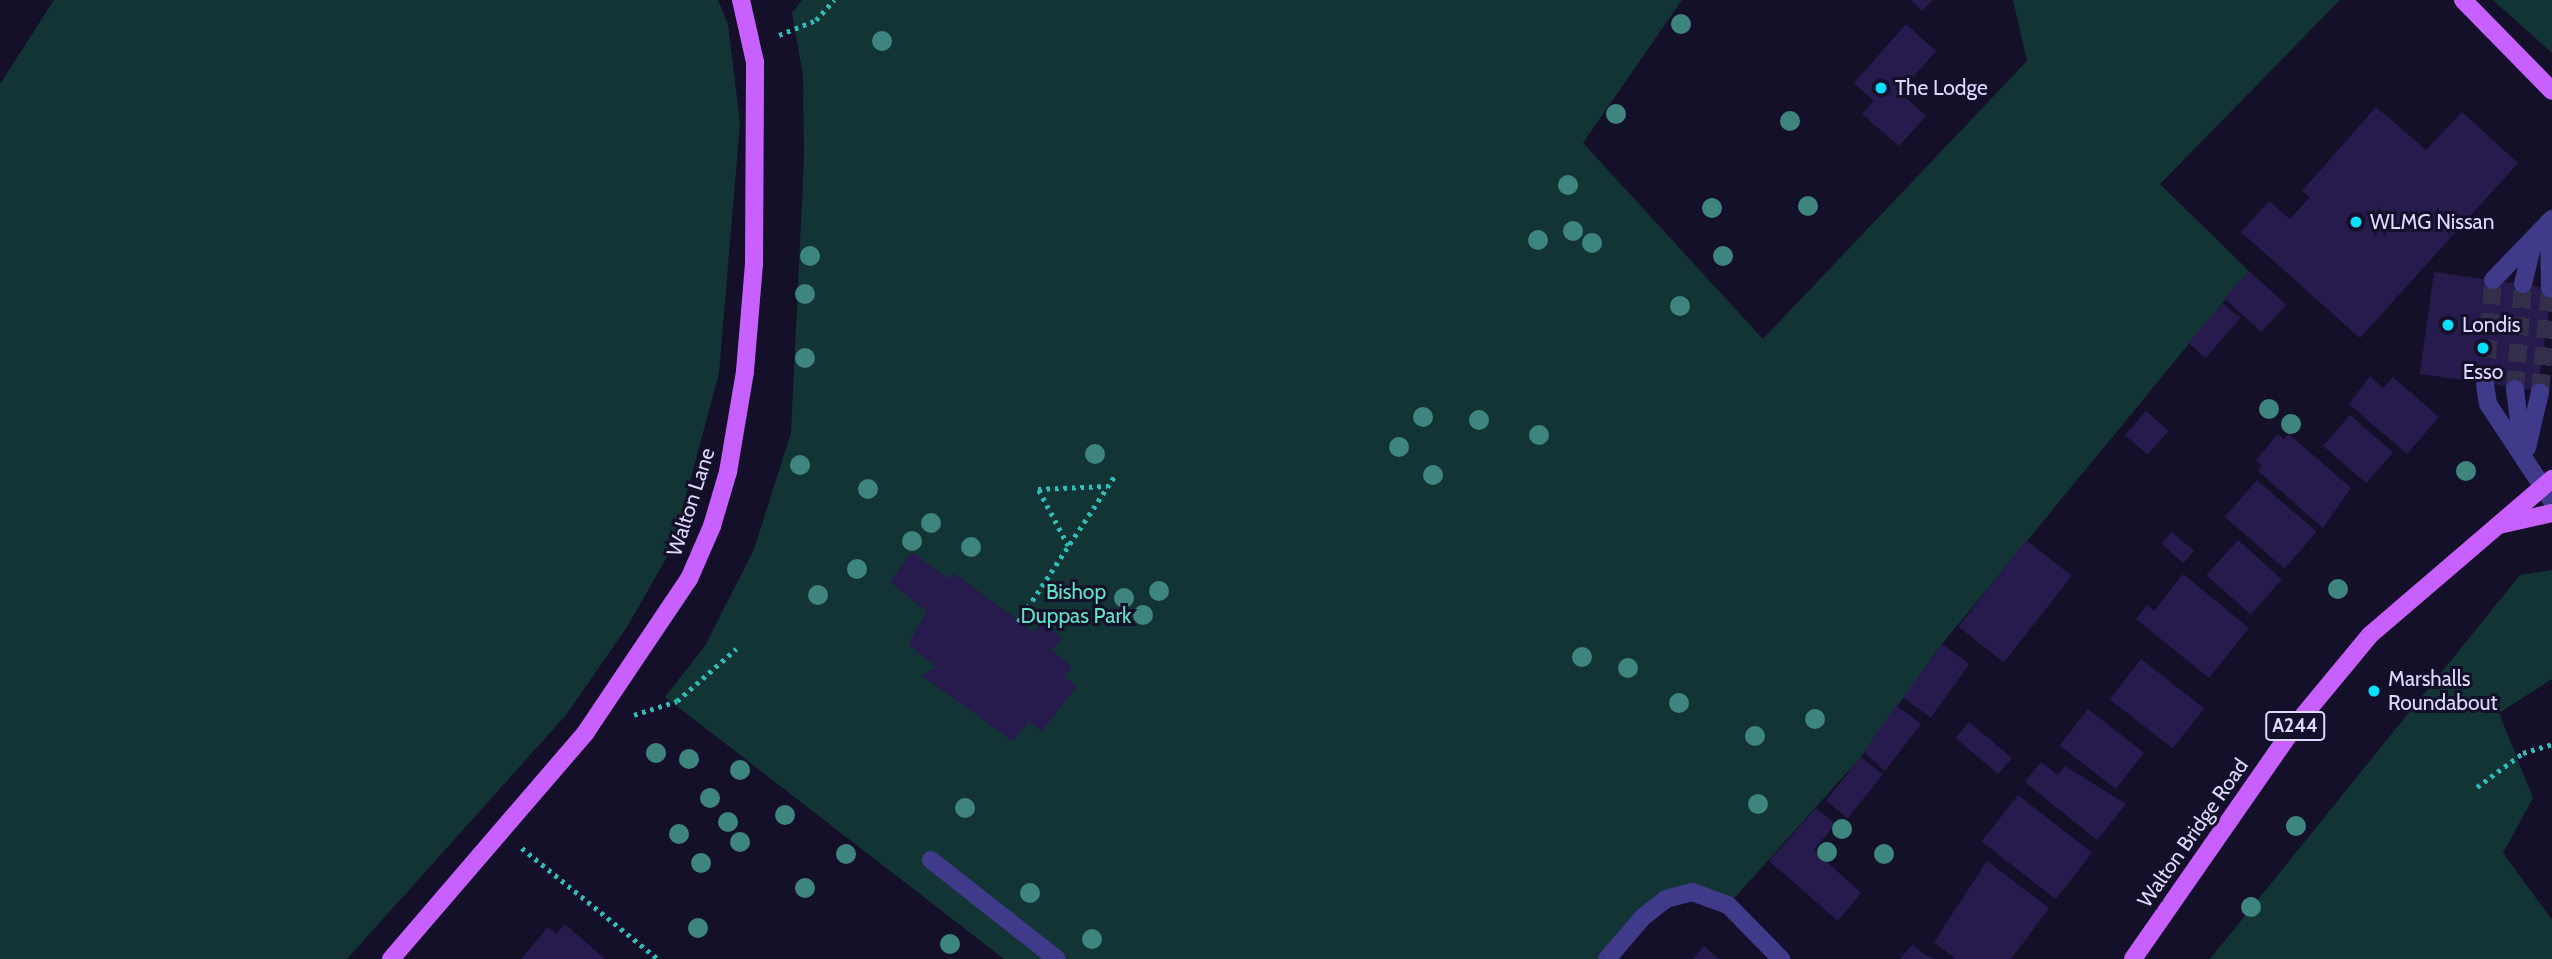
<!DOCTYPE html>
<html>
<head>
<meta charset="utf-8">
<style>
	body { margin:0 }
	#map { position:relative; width:2552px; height:959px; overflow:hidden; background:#15102a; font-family:Cabin,sans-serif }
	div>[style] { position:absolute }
	.green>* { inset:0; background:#133434 }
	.building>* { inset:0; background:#261b4c; transform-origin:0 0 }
	.minor-tunnel>* { height:18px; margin-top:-9px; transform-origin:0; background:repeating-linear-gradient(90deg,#332e4a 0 18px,transparent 0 27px) }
	.path>* { height:4.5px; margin-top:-2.25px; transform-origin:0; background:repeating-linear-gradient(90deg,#2cbfba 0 3.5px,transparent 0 8.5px) }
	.minor>* { height:18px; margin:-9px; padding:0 9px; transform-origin:9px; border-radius:9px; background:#3f3a8a }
	.major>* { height:18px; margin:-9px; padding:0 9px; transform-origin:9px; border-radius:9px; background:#c760ff }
	.trees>* { width:20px; height:20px; margin:-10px; border-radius:50%; background:#3e8580 }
	.dots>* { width:19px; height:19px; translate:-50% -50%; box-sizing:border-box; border:4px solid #15102a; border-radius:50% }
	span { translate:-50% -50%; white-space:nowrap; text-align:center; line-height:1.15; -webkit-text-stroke:6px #15102a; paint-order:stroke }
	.shield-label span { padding:2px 5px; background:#15102a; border:2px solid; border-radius:5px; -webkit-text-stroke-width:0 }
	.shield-label { font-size:19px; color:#ded9ff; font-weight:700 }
	.poi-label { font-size:21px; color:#ded9ff }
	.left { translate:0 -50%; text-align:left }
	.street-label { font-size:21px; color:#ded9ff }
	.park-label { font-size:21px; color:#60e4c6 }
</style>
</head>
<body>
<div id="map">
	<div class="green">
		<div style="clip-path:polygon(54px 0,718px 0,728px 24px,740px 123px,719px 373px,672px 548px,627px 627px,566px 715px,347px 959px,0 959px,0 84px)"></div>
		<div style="clip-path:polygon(802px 0,1682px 0,1583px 143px,1763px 339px,2027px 61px,2013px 0,2340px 0,2160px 184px,2249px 271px,1942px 644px,1861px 757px,1728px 905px,1715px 896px,1666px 899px,1607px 959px,1004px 959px,665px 697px,705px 646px,754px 549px,791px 433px,804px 160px,803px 75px,792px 13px)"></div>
		<div style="clip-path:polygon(2493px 0,2552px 0,2552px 53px)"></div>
		<div style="clip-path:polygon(2552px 570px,2552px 679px,2499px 713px,2533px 798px,2503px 853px,2552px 920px,2552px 959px,2210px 959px,2520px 575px)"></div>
	</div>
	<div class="building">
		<div style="clip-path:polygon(1911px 0,1933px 0,1922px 11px)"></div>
		<div style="clip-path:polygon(1906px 24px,1936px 51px,1900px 92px,1926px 116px,1899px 146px,1862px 114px,1874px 101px,1854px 83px)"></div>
		<div style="clip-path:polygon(2376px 107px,2426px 150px,2462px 112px,2518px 163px,2360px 338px,2241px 232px,2269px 201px,2290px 219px,2310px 197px,2302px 191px)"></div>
		<div style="left:2249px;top:271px;width:50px;height:37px;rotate:42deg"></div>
		<div style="left:2434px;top:272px;width:119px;height:103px;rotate:8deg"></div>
		<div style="left:2223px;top:303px;width:23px;height:53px;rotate:41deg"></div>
		<div style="clip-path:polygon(2370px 376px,2383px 388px,2393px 377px,2439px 417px,2407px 454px,2349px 404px)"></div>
		<div style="left:2146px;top:411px;width:30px;height:32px;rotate:41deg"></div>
		<div style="left:2350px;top:415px;width:57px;height:41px;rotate:41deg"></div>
		<div style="clip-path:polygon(2278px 434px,2284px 439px,2289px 434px,2351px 488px,2323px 528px,2258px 471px,2262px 466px,2256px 460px)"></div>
		<div style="left:2257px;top:480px;width:79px;height:49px;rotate:41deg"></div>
		<div style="left:2172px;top:532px;width:29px;height:16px;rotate:41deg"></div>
		<div style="left:2026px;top:540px;width:58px;height:110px;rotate:38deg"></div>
		<div style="left:2238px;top:540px;width:59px;height:47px;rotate:42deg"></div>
		<div style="clip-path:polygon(912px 552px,949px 579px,954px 573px,1034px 632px,1042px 622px,1062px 638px,1052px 650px,1072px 667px,1064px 677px,1077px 686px,1042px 731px,1029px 722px,1013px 741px,921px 675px,937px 668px,908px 644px,927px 612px,890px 582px)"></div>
		<div style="clip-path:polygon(2183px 574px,2249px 628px,2209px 678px,2136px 619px,2147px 605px,2154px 611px)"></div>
		<div style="left:1942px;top:644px;width:34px;height:66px;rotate:36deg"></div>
		<div style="left:2141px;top:659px;width:80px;height:51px;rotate:38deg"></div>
		<div style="clip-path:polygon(1896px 705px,1921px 724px,1885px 771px,1864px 752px)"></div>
		<div style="left:2088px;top:709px;width:71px;height:46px;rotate:38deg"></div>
		<div style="left:1969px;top:722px;width:56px;height:21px;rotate:40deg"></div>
		<div style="left:1861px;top:757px;width:28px;height:56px;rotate:39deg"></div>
		<div style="clip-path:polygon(2041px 762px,2058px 775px,2065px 766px,2126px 804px,2097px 840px,2025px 782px)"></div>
		<div style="left:2018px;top:795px;width:94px;height:59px;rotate:38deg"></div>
		<div style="clip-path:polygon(1816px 808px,1835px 824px,1814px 850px,1861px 893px,1838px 921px,1769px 861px)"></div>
		<div style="clip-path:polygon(1987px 861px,2049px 908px,2011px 959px,1956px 959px,1934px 942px)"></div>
		<div style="clip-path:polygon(565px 924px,605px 959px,521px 959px,548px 927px,556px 934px)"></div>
		<div style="clip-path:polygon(1913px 944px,1923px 954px,1936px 959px,1900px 959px)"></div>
		<div style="clip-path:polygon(1704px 946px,1719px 959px,1693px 959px)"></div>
	</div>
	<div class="minor-tunnel">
		<div style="left:2485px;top:385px;width:105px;rotate:-85.6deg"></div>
		<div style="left:2515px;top:389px;width:105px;rotate:-85.6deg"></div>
		<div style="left:2540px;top:392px;width:104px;rotate:-84.5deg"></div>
	</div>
	<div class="path">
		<div style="left:779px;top:35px;width:40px;rotate:-22deg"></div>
		<div style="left:816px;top:20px;width:27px;rotate:-48deg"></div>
		<div style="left:1068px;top:546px;width:64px;rotate:-117.8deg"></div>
		<div style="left:1038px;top:489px;width:69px;rotate:-2.5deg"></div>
		<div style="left:1018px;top:622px;width:178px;rotate:-56.5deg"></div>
		<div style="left:634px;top:715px;width:45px;rotate:-18deg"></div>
		<div style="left:677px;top:701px;width:79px;rotate:-41.4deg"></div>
		<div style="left:2477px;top:787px;width:57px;rotate:-36.5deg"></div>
		<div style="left:2523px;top:753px;width:30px;rotate:-17deg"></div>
		<div style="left:522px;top:848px;width:176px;rotate:39.2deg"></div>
	</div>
	<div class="minor">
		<div style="left:2549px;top:223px;width:65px;rotate:89.1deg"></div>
		<div style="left:2493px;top:280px;width:85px;rotate:-46deg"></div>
		<div style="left:2523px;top:284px;width:46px;rotate:-76.3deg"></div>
		<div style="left:2485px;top:385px;width:19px;rotate:81deg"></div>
		<div style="left:2488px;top:404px;width:116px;rotate:56.6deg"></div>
		<div style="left:2515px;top:389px;width:57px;rotate:83deg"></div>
		<div style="left:2527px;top:448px;width:57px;rotate:-76.9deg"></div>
		<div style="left:931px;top:860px;width:160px;rotate:38.2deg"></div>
		<div style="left:1607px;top:959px;width:55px;rotate:-49.4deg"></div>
		<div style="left:1643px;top:917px;width:29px;rotate:-38deg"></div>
		<div style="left:1666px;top:899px;width:27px;rotate:-15deg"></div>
		<div style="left:1692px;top:892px;width:38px;rotate:20deg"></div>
		<div style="left:1728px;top:905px;width:76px;rotate:45.5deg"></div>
	</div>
	<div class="major">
		<div style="left:2463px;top:0;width:127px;rotate:45.6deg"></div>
		<div style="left:2499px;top:525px;width:54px;rotate:-12.8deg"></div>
		<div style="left:391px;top:959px;width:299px;rotate:-49.3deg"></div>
		<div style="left:586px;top:732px;width:184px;rotate:-56.1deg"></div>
		<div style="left:689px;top:579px;width:58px;rotate:-66.5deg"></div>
		<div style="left:712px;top:526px;width:56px;rotate:-73.5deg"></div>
		<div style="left:728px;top:472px;width:102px;rotate:-80.4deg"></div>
		<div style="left:745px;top:371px;width:107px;rotate:-85.2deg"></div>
		<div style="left:754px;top:264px;width:202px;rotate:-89.7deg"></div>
		<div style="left:755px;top:62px;width:64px;rotate:-102.7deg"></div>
		<div style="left:2133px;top:959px;width:289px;rotate:-55.2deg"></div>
		<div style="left:2298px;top:722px;width:113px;rotate:-50.4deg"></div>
		<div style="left:2370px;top:635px;width:240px;rotate:-40.6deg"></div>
	</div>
	<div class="trees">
		<div style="left:1681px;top:24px"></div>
		<div style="left:882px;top:41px"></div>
		<div style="left:1616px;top:114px"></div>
		<div style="left:1790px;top:121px"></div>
		<div style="left:1568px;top:185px"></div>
		<div style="left:1808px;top:206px"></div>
		<div style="left:1712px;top:208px"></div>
		<div style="left:1573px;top:231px"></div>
		<div style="left:1538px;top:240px"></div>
		<div style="left:1592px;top:243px"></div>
		<div style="left:810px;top:256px"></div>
		<div style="left:1723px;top:256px"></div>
		<div style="left:805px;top:294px"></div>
		<div style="left:1680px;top:306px"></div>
		<div style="left:805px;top:358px"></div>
		<div style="left:2269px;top:409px"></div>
		<div style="left:1423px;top:417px"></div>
		<div style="left:1479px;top:420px"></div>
		<div style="left:2291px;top:424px"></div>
		<div style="left:1539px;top:435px"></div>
		<div style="left:1399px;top:447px"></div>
		<div style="left:1095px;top:454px"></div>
		<div style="left:800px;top:465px"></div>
		<div style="left:2466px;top:471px"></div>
		<div style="left:1433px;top:475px"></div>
		<div style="left:868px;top:489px"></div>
		<div style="left:931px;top:523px"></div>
		<div style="left:912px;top:541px"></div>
		<div style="left:971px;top:547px"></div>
		<div style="left:857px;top:569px"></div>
		<div style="left:2338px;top:589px"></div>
		<div style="left:1159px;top:591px"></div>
		<div style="left:818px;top:595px"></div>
		<div style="left:1124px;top:598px"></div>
		<div style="left:1143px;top:615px"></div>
		<div style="left:1582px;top:657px"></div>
		<div style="left:1628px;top:668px"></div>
		<div style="left:1679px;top:703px"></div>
		<div style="left:1815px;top:719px"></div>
		<div style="left:1755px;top:736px"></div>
		<div style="left:656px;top:753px"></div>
		<div style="left:689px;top:759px"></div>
		<div style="left:740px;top:770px"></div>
		<div style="left:710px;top:798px"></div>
		<div style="left:1758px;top:804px"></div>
		<div style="left:965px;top:808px"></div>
		<div style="left:785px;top:815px"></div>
		<div style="left:728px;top:822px"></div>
		<div style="left:2296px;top:826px"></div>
		<div style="left:1842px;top:829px"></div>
		<div style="left:679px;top:834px"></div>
		<div style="left:740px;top:842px"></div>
		<div style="left:1827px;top:852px"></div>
		<div style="left:846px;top:854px"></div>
		<div style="left:1884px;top:854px"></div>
		<div style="left:701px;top:863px"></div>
		<div style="left:805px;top:888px"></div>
		<div style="left:1030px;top:893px"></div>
		<div style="left:2251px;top:907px"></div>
		<div style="left:698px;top:928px"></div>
		<div style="left:1092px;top:939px"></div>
		<div style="left:950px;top:944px"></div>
	</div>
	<div class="dots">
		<div style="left:1881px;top:88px;background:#05e0ff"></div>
		<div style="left:2356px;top:222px;background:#05e0ff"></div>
		<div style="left:2448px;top:325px;background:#05e0ff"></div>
		<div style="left:2483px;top:348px;background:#05e0ff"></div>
		<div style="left:2374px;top:691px;background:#05e0ff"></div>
	</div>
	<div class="shield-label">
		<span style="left:2295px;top:726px">A244</span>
	</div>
	<div class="poi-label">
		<span class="left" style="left:1895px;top:88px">The Lodge</span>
		<span class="left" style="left:2370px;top:222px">WLMG Nissan</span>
		<span class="left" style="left:2462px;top:325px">Londis</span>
		<span style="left:2483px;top:372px">Esso</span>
		<span class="left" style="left:2388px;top:691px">Marshalls<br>Roundabout</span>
	</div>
	<div class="street-label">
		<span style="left:691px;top:502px;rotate:-72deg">Walton Lane</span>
		<span style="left:2193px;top:833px;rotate:-55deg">Walton Bridge Road</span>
	</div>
	<div class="park-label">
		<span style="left:1076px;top:604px">Bishop<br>Duppas Park</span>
	</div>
</div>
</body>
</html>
